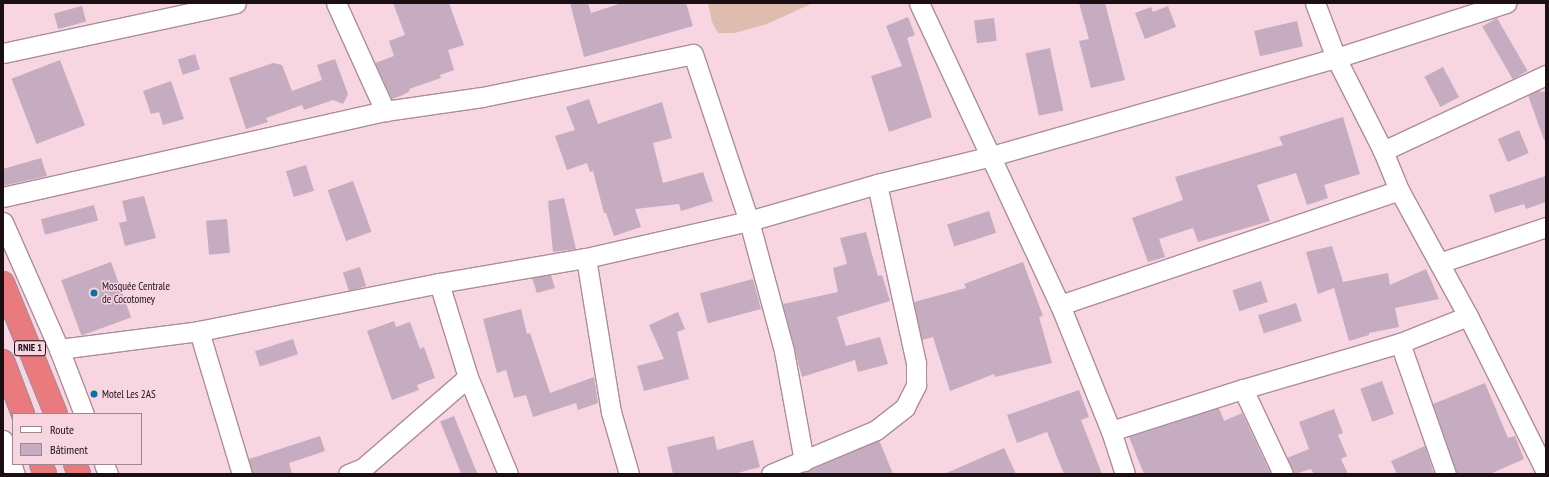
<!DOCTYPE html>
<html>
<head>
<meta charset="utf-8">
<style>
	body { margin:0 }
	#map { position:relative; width:1549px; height:477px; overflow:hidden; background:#f7d5e1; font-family:"PT Sans Narrow",sans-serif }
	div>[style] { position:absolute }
	.green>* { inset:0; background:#debdb0 }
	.building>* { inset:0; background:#c5acc1; transform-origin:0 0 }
	.roads { filter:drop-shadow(1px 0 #ad8d98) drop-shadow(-1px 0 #ad8d98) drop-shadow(0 1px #ad8d98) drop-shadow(0 -1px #ad8d98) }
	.minor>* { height:19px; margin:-9.5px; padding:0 9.5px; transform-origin:9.5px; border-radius:9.5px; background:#fff }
	.highway>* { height:22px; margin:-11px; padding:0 11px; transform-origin:11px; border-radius:11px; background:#e97a7e }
	.dots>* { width:11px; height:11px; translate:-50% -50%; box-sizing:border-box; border:2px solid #f7d5e1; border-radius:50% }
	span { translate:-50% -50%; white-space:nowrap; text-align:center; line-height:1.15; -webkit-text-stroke:3px #f7d5e1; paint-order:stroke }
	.shield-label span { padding:1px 3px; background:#f7d5e1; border:1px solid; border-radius:3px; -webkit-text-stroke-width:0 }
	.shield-label { font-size:10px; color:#1b0f14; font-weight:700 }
	.poi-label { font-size:11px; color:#1b0f14 }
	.left { translate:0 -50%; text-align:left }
	.frame { position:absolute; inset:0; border:4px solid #1b0f14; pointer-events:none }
	.legend { position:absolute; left:12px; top:413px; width:130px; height:52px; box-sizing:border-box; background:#f7d5e1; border:1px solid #9f868f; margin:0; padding:5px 7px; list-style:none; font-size:12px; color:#1b0f14 }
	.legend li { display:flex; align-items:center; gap:8px; height:20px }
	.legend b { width:20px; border:1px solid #9f868f }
</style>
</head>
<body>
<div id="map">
	<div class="green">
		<div style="clip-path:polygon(708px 3px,813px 3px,767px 24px,735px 33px,718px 33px,712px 22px)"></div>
	</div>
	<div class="building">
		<div style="clip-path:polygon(393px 3px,449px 3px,464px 45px,448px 50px,454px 70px,440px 75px,441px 78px,409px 89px,410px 91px,403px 95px,392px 99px,375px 63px,394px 56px,389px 41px,405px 35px)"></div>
		<div style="clip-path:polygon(570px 3px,588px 3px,591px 13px,622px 3px,686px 3px,693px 26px,584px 57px)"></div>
		<div style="clip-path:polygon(1079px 3px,1105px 3px,1125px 80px,1091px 88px,1079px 41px,1089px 39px)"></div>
		<div style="left:82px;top:6px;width:16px;height:29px;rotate:75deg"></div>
		<div style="clip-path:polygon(1168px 6px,1176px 27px,1145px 39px,1135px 13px,1151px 7px,1153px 12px)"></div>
		<div style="clip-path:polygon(908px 17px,915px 35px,907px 38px,932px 117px,889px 132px,871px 76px,902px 66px,886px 26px)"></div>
		<div style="left:994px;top:18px;width:23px;height:20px;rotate:83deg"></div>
		<div style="left:1497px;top:18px;width:61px;height:17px;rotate:60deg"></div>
		<div style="left:1297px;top:21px;width:26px;height:44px;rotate:77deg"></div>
		<div style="left:1050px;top:48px;width:64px;height:25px;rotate:78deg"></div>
		<div style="left:195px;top:54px;width:16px;height:18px;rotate:72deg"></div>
		<div style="clip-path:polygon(335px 59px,348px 94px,343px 104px,333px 100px,304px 110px,302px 105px,266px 118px,268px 122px,246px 129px,229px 78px,273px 63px,282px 65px,292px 91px,322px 80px,317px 65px)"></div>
		<div style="left:60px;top:60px;width:70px;height:52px;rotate:69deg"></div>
		<div style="left:1443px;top:67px;width:34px;height:21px;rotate:62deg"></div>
		<div style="clip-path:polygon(171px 81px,184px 119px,163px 125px,159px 112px,151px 114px,143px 91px)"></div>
		<div style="clip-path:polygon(1539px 90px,1541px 92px,1546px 91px,1546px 139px,1544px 140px,1528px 95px)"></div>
		<div style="clip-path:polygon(589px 99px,598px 124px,662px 102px,672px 138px,653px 143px,663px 183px,703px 172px,713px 201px,681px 211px,679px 204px,635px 209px,641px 227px,614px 236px,606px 213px,604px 213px,593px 171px,590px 172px,587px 163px,567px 170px,555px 136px,575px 130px,566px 107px)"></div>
		<div style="clip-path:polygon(1343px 117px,1360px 174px,1324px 185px,1328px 198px,1307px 205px,1296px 173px,1257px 185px,1270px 221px,1198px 242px,1193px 228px,1159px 239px,1165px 257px,1148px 262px,1132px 218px,1183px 200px,1175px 177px,1283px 145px,1279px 137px)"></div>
		<div style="left:1519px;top:130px;width:25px;height:23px;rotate:67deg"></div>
		<div style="clip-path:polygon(41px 158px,47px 176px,3px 186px,3px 169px)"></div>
		<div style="left:306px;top:165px;width:27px;height:21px;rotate:73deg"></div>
		<div style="clip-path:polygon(1546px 176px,1546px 202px,1526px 209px,1524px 204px,1495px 213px,1489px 195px)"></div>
		<div style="left:353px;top:181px;width:54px;height:27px;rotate:70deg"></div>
		<div style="clip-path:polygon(144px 196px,156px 238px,125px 246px,119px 223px,127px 221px,122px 201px)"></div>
		<div style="clip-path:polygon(564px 198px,576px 249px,553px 252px,548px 201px)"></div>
		<div style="left:94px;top:205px;width:16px;height:55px;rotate:75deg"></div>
		<div style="left:989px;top:211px;width:23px;height:44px;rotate:72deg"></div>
		<div style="left:227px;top:219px;width:34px;height:21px;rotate:85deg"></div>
		<div style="clip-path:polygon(866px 232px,878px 276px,882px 275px,890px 301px,837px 317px,846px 346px,880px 337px,888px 364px,858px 372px,855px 360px,802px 377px,783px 304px,838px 292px,833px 268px,847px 264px,840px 238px)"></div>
		<div style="clip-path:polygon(1332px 246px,1343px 282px,1388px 273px,1390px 285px,1426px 269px,1439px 299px,1395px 308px,1399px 327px,1369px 333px,1369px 335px,1349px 341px,1334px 288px,1318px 294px,1306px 252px)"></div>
		<div style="left:111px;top:262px;width:59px;height:53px;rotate:70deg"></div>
		<div style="clip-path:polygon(1023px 262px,1043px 316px,1039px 317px,1052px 363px,995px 377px,994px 374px,950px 391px,933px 337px,922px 340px,914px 302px,966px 288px,964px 284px)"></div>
		<div style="left:360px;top:267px;width:20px;height:18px;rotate:72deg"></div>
		<div style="clip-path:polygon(551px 275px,555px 288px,537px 293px,532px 278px)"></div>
		<div style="left:753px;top:279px;width:31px;height:55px;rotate:75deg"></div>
		<div style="left:1261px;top:281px;width:22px;height:30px;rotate:72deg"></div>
		<div style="left:1296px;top:303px;width:19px;height:40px;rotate:72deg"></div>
		<div style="clip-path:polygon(521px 309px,527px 334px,530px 333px,550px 393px,594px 377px,598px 403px,578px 410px,576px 403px,533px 417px,526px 395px,514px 398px,506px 370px,497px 373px,483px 319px)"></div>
		<div style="clip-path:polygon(678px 312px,685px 329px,677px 332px,689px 379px,644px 391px,637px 366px,664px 359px,649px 325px)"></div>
		<div style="clip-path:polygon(394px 321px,396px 327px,410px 322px,420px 349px,424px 347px,435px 378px,417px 385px,419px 390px,392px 400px,367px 331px)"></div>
		<div style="left:293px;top:339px;width:16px;height:40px;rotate:72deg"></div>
		<div style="left:1382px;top:381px;width:35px;height:23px;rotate:70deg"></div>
		<div style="clip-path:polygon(1485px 383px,1508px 438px,1515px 436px,1524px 459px,1490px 474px,1457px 474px,1433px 404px)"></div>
		<div style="clip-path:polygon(1079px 390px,1089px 417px,1081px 420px,1102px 474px,1064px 474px,1047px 432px,1017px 443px,1007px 415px)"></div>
		<div style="clip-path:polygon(1219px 408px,1224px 421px,1242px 413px,1271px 474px,1144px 474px,1129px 437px)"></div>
		<div style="clip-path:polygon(1334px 409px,1343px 433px,1338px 435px,1347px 456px,1341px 459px,1348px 474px,1314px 474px,1311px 469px,1294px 474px,1287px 458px,1309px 449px,1299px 422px)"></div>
		<div style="left:454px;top:416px;width:62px;height:15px;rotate:68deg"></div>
		<div style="clip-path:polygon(320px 436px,325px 451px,289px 463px,292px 474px,253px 474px,249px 459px)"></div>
		<div style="clip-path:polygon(714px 436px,717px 450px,753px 440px,760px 467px,734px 474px,673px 474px,667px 447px)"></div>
		<div style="clip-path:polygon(879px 440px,893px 474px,799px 474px,806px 472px)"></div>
		<div style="clip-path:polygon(1425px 446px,1434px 474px,1397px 474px,1391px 461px)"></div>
		<div style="clip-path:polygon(1004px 448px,1016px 474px,944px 474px)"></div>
	</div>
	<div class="roads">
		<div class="minor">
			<div style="left:336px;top:3px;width:119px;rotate:65.6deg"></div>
			<div style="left:919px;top:3px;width:333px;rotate:65deg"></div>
			<div style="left:1060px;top:305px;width:136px;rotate:68deg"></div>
			<div style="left:1111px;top:431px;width:45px;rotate:72deg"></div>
			<div style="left:1315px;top:3px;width:59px;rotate:69.1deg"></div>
			<div style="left:1336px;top:58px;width:104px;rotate:63.2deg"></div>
			<div style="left:1383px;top:151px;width:42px;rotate:67.7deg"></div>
			<div style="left:1399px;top:190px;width:144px;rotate:61.3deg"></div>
			<div style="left:1468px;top:316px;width:174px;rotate:63.4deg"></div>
			<div style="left:3px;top:53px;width:238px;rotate:-12.1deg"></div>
			<div style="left:1383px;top:151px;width:180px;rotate:-25deg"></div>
			<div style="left:3px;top:197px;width:392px;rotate:-12.7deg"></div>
			<div style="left:385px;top:111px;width:98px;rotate:-8.2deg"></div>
			<div style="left:482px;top:97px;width:215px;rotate:-11.5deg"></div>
			<div style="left:693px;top:54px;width:176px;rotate:71.5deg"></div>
			<div style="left:749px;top:221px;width:135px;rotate:74.9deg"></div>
			<div style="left:784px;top:351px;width:112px;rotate:79.7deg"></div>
			<div style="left:3px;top:222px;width:139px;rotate:66.2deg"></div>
			<div style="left:59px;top:349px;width:70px;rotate:69deg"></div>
			<div style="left:586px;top:258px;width:156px;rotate:80.8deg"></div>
			<div style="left:611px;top:412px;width:65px;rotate:73.8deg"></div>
			<div style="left:1439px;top:263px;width:113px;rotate:-18.6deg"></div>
			<div style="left:439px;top:283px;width:98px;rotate:72.9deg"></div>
			<div style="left:468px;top:377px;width:105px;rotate:67.6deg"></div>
			<div style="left:1060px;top:305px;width:358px;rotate:-18.7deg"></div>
			<div style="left:199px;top:331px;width:149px;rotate:73.3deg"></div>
			<div style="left:1400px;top:343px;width:139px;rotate:70.7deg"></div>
			<div style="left:59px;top:349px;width:141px;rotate:-7.3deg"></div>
			<div style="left:199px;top:331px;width:245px;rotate:-11.3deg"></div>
			<div style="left:439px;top:283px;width:149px;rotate:-9.7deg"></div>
			<div style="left:586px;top:258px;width:167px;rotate:-12.8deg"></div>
			<div style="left:749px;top:221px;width:133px;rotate:-16.1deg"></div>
			<div style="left:877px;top:184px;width:114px;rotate:-13.7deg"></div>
			<div style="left:988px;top:157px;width:362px;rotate:-15.9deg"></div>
			<div style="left:1336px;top:58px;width:179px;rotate:-17.9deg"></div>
			<div style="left:1243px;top:389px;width:94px;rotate:64.8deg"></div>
			<div style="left:1111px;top:431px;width:139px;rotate:-17.7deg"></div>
			<div style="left:1243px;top:389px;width:164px;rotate:-16.3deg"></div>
			<div style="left:1400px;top:343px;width:73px;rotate:-21.7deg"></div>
			<div style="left:3px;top:440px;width:36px;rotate:71deg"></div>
			<div style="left:104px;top:464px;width:11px;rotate:68deg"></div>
			<div style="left:348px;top:474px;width:16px;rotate:-22deg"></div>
			<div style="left:363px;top:468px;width:139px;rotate:-40.9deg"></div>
			<div style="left:771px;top:474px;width:114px;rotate:-22.7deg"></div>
			<div style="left:876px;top:430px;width:37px;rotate:-38deg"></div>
			<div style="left:905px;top:407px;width:25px;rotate:-63deg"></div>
			<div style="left:916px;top:385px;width:22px;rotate:-90deg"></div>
			<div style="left:916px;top:363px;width:183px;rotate:-102.3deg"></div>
		</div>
		<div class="highway">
			<div style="left:3px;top:283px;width:141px;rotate:68deg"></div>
			<div style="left:3px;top:361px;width:57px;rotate:69.3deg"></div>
			<div style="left:41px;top:464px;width:11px;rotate:68deg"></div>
			<div style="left:75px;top:464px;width:11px;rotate:68deg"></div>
		</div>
	</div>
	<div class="dots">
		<div style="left:94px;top:293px;background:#0c719e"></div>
		<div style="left:94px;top:394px;background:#0c719e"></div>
	</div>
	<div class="shield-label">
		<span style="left:30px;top:348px">RNIE 1</span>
	</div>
	<div class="poi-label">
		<span class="left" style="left:102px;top:293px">Mosquée Centrale<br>de Cocotomey</span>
		<span class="left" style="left:102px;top:394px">Motel Les 2AS</span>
	</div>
	<div class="frame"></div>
	<ul class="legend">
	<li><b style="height:5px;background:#fff"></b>Route</li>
	<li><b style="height:11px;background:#c5acc1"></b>Bâtiment</li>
	</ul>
</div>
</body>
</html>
